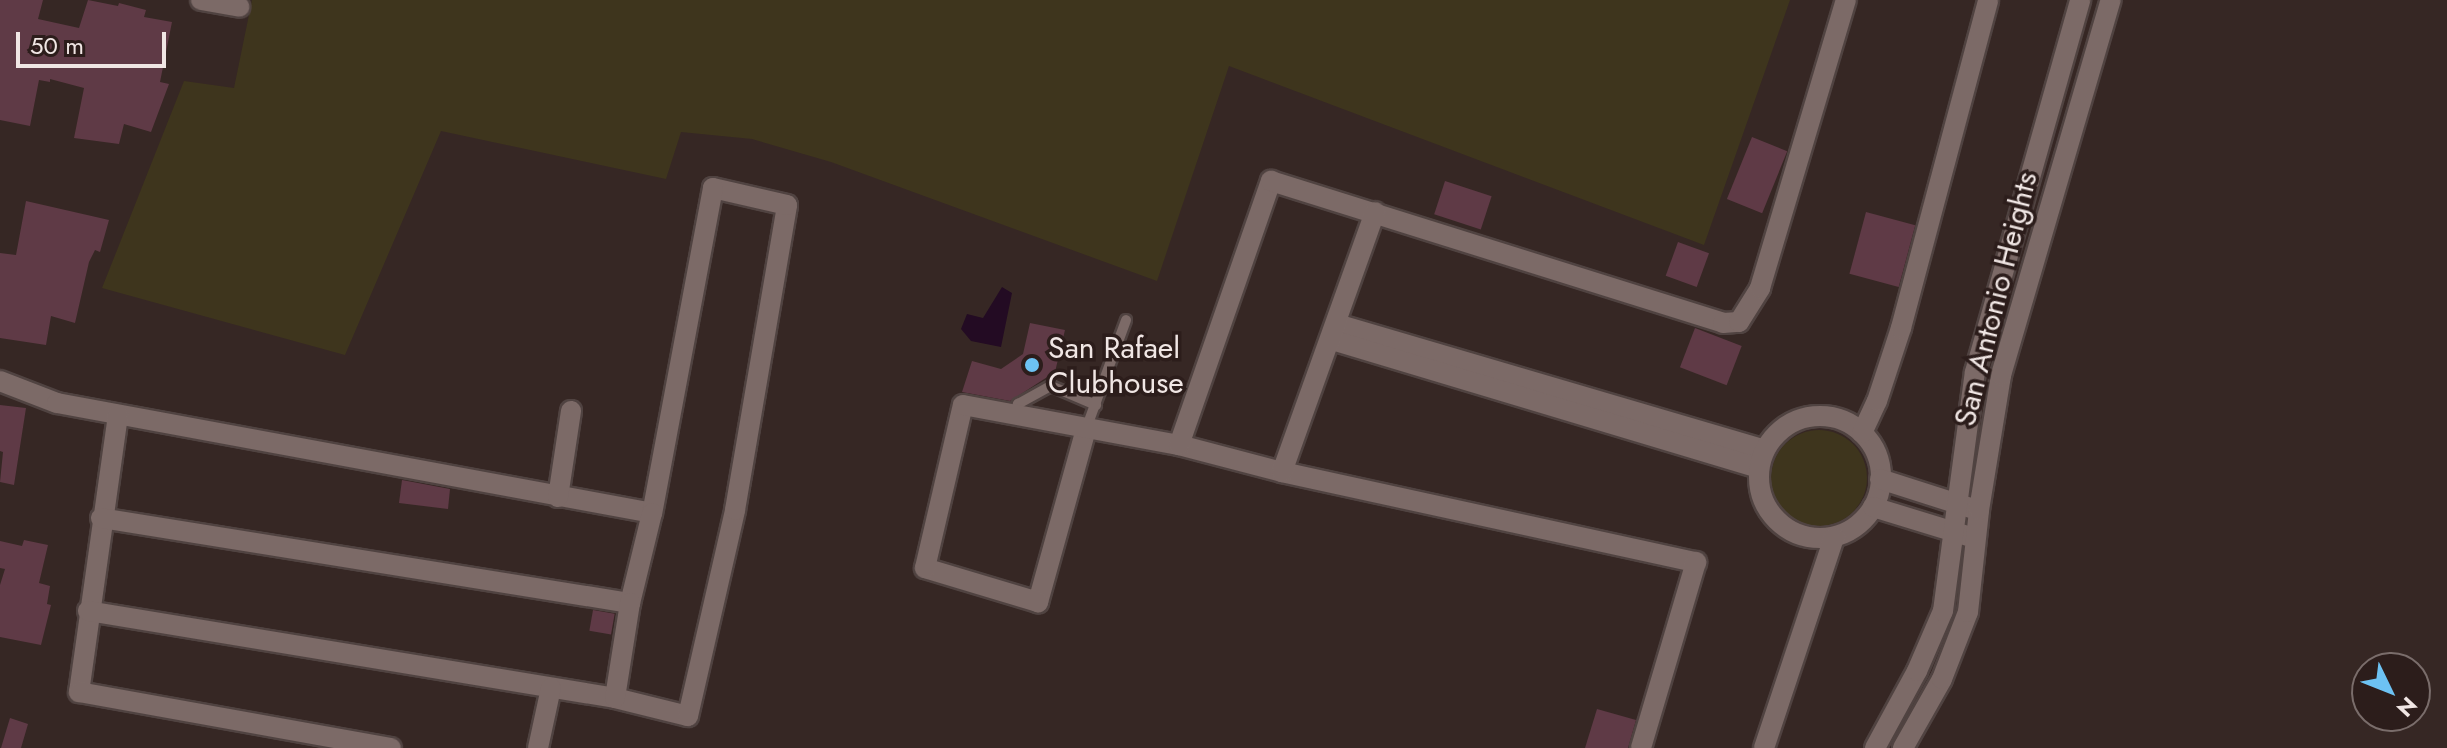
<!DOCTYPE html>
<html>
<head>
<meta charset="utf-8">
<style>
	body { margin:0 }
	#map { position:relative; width:2447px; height:748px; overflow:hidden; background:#362724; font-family:Jost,sans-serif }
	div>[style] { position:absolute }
	.green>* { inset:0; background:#3e351d }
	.round { border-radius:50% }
	.water>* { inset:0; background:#230b23 }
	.building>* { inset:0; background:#5f3a46; transform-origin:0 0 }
	.roads { filter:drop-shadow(2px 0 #504341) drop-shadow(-2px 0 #504341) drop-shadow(0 2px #504341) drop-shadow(0 -2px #504341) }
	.service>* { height:10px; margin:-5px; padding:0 5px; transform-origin:5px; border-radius:5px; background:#7c6a67 }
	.minor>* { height:20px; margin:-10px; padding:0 10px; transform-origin:10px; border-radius:10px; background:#7c6a67 }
	.minor>.ring { margin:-10px; padding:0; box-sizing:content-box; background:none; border:20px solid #7c6a67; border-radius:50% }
	.dots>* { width:22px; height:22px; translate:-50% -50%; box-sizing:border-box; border:4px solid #2c1d1b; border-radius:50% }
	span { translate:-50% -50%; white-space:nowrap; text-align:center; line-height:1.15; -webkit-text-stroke:7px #2c1d1b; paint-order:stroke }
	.street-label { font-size:30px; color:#f0e6e4 }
	.poi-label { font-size:30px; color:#f0e6e4 }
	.left { translate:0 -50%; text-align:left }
	.north { position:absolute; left:2351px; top:652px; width:80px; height:80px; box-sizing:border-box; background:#2c1d1b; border:2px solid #7a6d6b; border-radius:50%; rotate:133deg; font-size:22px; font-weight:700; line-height:32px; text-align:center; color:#f0e6e4 }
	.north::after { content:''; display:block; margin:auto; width:28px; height:36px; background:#6dc2f3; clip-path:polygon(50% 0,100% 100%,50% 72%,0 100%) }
	.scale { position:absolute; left:16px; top:32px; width:150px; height:36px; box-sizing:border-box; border:4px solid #f0e6e4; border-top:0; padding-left:10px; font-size:24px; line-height:28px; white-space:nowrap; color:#f0e6e4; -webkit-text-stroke:6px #2c1d1b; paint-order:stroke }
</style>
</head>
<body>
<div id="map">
	<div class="green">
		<div style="clip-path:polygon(252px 0,1790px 0,1704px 245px,1229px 66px,1157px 281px,831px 162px,752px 139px,681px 132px,666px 179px,441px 131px,345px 355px,102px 288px,184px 81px,234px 88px)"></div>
		<div class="round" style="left:1771px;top:430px;width:96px;height:96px"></div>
	</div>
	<div class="water">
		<div style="clip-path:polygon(1002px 287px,1012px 293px,1001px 347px,971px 341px,961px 329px,967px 314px,983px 318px)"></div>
	</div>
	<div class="building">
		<div style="clip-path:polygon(0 0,43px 0,38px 19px,79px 28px,88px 0,118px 6px,119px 3px,146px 10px,144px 17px,172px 22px,160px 82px,169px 84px,151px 132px,124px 124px,119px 144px,74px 138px,84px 88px,50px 79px,50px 82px,39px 80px,30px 126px,0 120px)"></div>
		<div style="left:1752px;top:137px;width:38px;height:67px;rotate:22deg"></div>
		<div style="left:1445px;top:181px;width:49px;height:35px;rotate:18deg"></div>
		<div style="clip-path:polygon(26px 201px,109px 220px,100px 252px,95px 250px,89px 262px,75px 323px,51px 316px,46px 345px,0 338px,0 253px,16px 255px)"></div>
		<div style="left:1866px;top:212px;width:51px;height:64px;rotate:15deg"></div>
		<div style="left:1678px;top:242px;width:33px;height:36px;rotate:20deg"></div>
		<div style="clip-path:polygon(1030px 323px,1065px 330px,1055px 372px,1010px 401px,962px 392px,972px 361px,1001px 369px,1023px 354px)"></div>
		<div style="left:1695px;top:328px;width:50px;height:42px;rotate:21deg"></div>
		<div style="clip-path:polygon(0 405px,26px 408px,14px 485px,0 482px,3px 452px,0 451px)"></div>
		<div style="clip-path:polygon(402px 480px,450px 489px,448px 509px,399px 503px)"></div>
		<div style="clip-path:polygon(24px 540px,48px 545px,39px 583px,50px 586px,47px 604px,51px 605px,41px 645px,0 637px,0 585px,5px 569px,0 568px,0 541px,22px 546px)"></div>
		<div style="left:593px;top:610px;width:22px;height:21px;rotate:10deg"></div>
		<div style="clip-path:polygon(1597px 709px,1636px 720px,1628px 748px,1585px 748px)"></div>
		<div style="clip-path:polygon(10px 718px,28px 724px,21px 748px,1px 748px)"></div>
	</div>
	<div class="roads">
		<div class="service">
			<div style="left:1014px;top:416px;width:13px;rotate:-72deg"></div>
			<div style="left:1018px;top:404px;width:38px;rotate:-29deg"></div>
			<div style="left:1051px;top:386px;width:49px;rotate:22.9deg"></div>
			<div style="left:1086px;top:429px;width:116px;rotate:-69.8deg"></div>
		</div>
		<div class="minor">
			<div style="left:201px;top:0;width:39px;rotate:10deg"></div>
			<div style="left:1337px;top:324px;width:446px;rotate:16.4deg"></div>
			<div style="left:1332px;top:340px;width:446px;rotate:16.7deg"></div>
			<div style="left:0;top:381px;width:61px;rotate:21.1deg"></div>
			<div style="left:57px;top:403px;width:605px;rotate:10.47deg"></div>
			<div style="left:118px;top:415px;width:280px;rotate:98deg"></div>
			<div style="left:79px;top:692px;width:317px;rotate:10.2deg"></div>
			<div class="ring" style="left:1759px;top:416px;width:102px;height:102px"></div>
			<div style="left:1086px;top:429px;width:180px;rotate:105.5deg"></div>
			<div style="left:1038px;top:602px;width:118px;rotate:-163.3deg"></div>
			<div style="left:925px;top:568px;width:167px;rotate:-76.9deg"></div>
			<div style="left:963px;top:405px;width:220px;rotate:10.5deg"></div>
			<div style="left:1179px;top:445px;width:106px;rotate:14.7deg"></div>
			<div style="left:1282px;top:472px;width:424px;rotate:12.3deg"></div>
			<div style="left:1696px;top:562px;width:194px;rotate:106.5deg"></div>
			<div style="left:1862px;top:433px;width:35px;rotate:-65deg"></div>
			<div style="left:1877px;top:401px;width:77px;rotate:-71.8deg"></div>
			<div style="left:1901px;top:328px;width:339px;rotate:-75.1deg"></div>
			<div style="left:1179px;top:445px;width:280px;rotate:-70.8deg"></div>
			<div style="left:1271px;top:181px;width:474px;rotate:17.4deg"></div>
			<div style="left:1723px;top:323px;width:16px;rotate:-4deg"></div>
			<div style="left:1739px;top:322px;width:40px;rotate:-58deg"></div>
			<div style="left:1760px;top:288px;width:301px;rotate:-73.4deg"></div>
			<div style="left:1282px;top:472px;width:276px;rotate:-70.3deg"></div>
			<div style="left:1880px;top:479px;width:96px;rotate:17.7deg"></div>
			<div style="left:558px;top:497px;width:87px;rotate:-81.4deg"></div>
			<div style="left:1873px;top:507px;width:99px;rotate:17deg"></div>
			<div style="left:101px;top:518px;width:536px;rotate:9.13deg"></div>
			<div style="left:88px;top:611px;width:534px;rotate:9.37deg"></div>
			<div style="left:615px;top:698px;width:75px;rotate:13.9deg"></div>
			<div style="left:688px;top:716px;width:211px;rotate:-77.1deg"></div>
			<div style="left:735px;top:510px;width:309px;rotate:-80.3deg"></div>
			<div style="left:787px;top:205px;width:76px;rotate:-167.1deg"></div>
			<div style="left:713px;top:188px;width:331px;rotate:100.6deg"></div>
			<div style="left:652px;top:513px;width:93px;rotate:103.7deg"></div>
			<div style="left:630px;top:603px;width:96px;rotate:99deg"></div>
			<div style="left:538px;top:748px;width:61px;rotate:-77.8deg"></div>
			<div style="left:1764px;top:748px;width:222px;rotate:-71.6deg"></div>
			<div style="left:1875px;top:748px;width:88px;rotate:-61.4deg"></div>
			<div style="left:1917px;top:671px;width:65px;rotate:-66.6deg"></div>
			<div style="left:1943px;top:611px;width:241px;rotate:-82.4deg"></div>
			<div style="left:1975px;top:372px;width:387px;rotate:-74.2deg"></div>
			<div style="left:1903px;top:748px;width:79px;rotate:-60.5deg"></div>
			<div style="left:1942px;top:679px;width:72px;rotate:-68.8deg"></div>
			<div style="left:1968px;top:612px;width:103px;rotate:-83.8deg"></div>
			<div style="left:1979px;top:510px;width:137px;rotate:-80.7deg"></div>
			<div style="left:2001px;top:375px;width:391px;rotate:-73.7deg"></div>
		</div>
	</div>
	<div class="dots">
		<div style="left:1032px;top:365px;background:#6dc2f3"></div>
	</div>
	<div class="street-label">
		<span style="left:1996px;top:299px;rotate:-76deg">San Antonio Heights</span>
	</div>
	<div class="poi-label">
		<span class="left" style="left:1048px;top:365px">San Rafael<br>Clubhouse</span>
	</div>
	<div class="north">N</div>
	<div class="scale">50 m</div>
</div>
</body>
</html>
